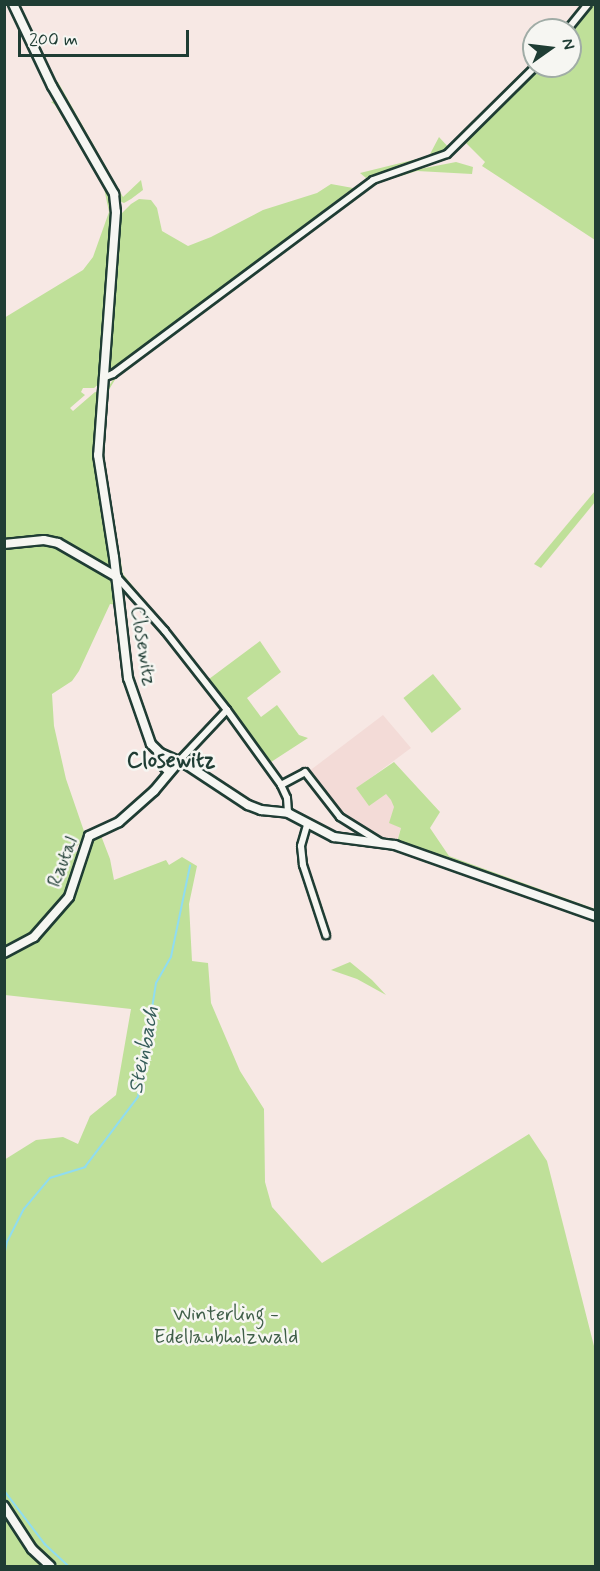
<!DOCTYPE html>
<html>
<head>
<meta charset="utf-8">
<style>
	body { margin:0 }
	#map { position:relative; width:600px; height:1571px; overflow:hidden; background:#f7e8e4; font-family:Mynerve,sans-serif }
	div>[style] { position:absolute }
	.built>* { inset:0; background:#f3dbd7 }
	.green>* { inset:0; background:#bfe099; transform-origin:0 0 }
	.stream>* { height:1.5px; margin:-0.75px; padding:0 0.75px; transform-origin:0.75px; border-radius:0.75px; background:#90dcf0 }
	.roads { filter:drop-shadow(2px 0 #1f3d34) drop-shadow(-2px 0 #1f3d34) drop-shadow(0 2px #1f3d34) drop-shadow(0 -2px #1f3d34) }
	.minor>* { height:6px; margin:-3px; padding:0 3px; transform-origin:3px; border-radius:3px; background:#f6f6f2 }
	.tertiary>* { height:8px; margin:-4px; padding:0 4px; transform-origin:4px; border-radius:4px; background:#f6f6f2 }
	span { translate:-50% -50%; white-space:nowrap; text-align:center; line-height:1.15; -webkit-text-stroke:5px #f6f6f2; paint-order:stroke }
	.street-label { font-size:20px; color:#1f3d34 }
	.park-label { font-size:20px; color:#3f5e48 }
	.water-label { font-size:21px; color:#365d5a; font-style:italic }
	.quarter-label { font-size:22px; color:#1f3d34; font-weight:700 }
	.frame { position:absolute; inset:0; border:6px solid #1f3d34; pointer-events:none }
	.north { position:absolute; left:522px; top:18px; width:60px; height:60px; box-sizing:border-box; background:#f6f6f2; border:2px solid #a0aca6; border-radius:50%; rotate:76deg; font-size:16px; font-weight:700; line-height:24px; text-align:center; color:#1f3d34 }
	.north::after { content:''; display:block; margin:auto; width:21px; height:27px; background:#1f3d34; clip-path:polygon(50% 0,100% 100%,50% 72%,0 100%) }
	.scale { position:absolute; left:18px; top:30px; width:171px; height:27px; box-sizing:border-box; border:3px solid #1f3d34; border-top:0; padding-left:8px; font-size:18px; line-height:21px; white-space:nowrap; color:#1f3d34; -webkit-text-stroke:4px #f6f6f2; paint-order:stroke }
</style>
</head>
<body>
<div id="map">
	<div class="built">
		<div style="clip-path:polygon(383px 715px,411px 748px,357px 788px,386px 794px,392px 800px,401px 828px,396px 843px,361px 829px,342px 815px,308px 772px)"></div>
	</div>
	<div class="green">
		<div style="clip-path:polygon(591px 5px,595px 5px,595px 240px,482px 166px,485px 162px,466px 143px,538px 66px,570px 66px,570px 30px)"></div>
		<div style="clip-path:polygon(58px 82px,123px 197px,141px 180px,143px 190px,131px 199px,124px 203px,117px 200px,100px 161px,55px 85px)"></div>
		<div style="clip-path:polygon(57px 100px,108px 187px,112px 200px,100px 383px,94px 388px,83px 388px,81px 392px,85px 395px,70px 408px,73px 411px,95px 392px,100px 393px,95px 455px,112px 558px,113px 563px,107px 566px,58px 540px,5px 542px,4px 318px,83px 270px,93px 257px,109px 212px,104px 188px,55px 105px,51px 102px)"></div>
		<div style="clip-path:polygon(439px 137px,450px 149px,445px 153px,366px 178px,360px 173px,429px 156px)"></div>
		<div style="clip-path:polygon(456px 162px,473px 167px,472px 174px,417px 171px,378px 183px,360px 195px,187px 322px,116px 378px,107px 393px,103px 455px,123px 574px,209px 679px,260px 641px,281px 672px,247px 698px,261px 717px,277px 705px,299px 735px,308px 738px,268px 764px,207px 680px,120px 576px,100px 455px,104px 393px,115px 377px,171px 332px,360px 192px,399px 173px)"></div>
		<div style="clip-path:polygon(331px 184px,353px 188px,110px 371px,107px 365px,119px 216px,131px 204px,139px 199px,151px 200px,157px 208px,162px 231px,188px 246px,211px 237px,263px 210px,317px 193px)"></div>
		<div style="clip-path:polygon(595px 491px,595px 502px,541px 568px,534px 564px)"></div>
		<div style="clip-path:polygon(43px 543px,57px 546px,109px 576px,114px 581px,116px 593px,113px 596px,117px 598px,117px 605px,110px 604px,79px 671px,72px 681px,52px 694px,54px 726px,66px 779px,86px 837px,72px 851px,79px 852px,80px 856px,67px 896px,31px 936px,4px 950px,4px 547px)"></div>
		<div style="left:433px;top:674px;width:45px;height:38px;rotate:51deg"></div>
		<div style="clip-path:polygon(394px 762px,440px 812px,430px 828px,449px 856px,595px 909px,595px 913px,403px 845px,403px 842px,397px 842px,401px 828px,389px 823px,394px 807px,391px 800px,386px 794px,369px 806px,356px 788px)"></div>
		<div style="clip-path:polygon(100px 833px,110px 859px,114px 880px,166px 860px,169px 865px,182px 857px,197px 866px,189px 904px,192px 961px,208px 963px,211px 1003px,240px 1071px,264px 1109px,265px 1182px,272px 1207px,322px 1263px,529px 1134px,547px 1161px,595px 1350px,595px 1566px,55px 1566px,34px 1547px,5px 1500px,4px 1160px,36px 1140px,63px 1137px,78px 1144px,90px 1116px,116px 1095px,131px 1009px,5px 995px,5px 955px,21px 948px,71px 899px,80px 884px,91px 839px)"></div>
		<div style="clip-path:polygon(350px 962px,372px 980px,386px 995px,357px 979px,331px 970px)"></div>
		<div style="clip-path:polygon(4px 1512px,46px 1566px,5px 1566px)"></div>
	</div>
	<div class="stream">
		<div style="left:4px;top:1256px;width:14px;rotate:-78deg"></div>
		<div style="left:7px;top:1242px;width:37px;rotate:-63deg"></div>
		<div style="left:24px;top:1209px;width:40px;rotate:-50deg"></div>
		<div style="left:50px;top:1178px;width:37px;rotate:-17deg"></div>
		<div style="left:85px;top:1167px;width:88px;rotate:-52.9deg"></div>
		<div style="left:138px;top:1097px;width:115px;rotate:-81deg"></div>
		<div style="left:156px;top:983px;width:30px;rotate:-60deg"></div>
		<div style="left:171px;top:957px;width:93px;rotate:-78.2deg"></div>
		<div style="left:4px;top:1490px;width:68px;rotate:52.8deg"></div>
		<div style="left:45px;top:1544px;width:33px;rotate:43deg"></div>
	</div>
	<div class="roads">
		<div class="minor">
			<div style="left:567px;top:30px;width:33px;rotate:-51deg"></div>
			<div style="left:103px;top:378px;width:11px;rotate:-22deg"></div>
			<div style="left:113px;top:374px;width:324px;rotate:-36.7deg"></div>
			<div style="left:373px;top:180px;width:78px;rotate:-19.4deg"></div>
			<div style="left:447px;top:154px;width:125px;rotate:-44.7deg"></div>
			<div style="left:117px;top:577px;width:72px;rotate:48.4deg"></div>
			<div style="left:165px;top:631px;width:100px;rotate:51.9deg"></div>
			<div style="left:227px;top:710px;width:92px;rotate:54.2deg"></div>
			<div style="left:281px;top:785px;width:14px;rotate:65deg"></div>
			<div style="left:287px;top:798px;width:15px;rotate:86deg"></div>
			<div style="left:157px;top:751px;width:11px;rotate:85deg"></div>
			<div style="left:158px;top:762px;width:16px;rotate:45deg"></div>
			<div style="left:179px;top:761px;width:70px;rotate:-46.7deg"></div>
			<div style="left:281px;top:785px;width:27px;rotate:-28deg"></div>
			<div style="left:305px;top:772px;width:57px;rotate:52.1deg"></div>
			<div style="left:340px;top:817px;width:47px;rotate:32deg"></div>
			<div style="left:307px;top:825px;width:22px;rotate:106deg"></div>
			<div style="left:301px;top:846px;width:19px;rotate:84deg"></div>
			<div style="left:303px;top:865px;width:74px;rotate:71.8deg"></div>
		</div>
		<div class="tertiary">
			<div style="left:13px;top:4px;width:91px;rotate:64.6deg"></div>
			<div style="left:52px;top:86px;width:125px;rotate:60.1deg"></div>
			<div style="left:114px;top:194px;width:18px;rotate:84deg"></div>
			<div style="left:116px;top:212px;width:244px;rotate:94.2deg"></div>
			<div style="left:98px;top:455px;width:103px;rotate:81.1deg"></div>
			<div style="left:114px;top:557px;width:122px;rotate:83.4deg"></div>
			<div style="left:128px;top:678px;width:70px;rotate:70.8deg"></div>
			<div style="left:151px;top:744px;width:13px;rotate:45deg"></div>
			<div style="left:160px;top:753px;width:30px;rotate:24deg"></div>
			<div style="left:187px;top:765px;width:73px;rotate:33.3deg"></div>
			<div style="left:248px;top:805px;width:14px;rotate:21deg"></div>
			<div style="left:261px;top:810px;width:27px;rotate:6deg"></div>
			<div style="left:288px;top:813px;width:52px;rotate:27.6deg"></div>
			<div style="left:334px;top:837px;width:62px;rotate:7.5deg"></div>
			<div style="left:395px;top:845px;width:213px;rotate:19.5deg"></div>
			<div style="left:4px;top:544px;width:40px;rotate:-5.7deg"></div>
			<div style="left:44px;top:540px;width:14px;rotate:12deg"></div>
			<div style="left:58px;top:543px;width:68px;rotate:30deg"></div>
			<div style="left:4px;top:953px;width:34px;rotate:-28deg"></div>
			<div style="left:34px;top:937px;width:53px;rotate:-48.8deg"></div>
			<div style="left:69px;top:897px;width:64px;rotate:-71.8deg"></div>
			<div style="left:89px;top:836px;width:33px;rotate:-25deg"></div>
			<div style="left:119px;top:822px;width:47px;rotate:-41.5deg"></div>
			<div style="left:154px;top:791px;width:39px;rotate:-50deg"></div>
			<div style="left:4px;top:1506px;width:51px;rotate:56.9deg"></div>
			<div style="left:32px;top:1549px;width:25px;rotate:43deg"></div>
		</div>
	</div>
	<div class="street-label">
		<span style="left:143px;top:646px;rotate:81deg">Closewitz</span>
		<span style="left:63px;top:862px;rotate:-69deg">Rautal</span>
	</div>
	<div class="park-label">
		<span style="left:226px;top:1326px">Winterling -<br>Edellaubholzwald</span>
	</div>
	<div class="water-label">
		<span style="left:144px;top:1050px;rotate:-79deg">Steinbach</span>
	</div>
	<div class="quarter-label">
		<span style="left:171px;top:762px">Closewitz</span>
	</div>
	<div class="frame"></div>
	<div class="north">N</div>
	<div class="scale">200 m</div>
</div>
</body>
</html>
